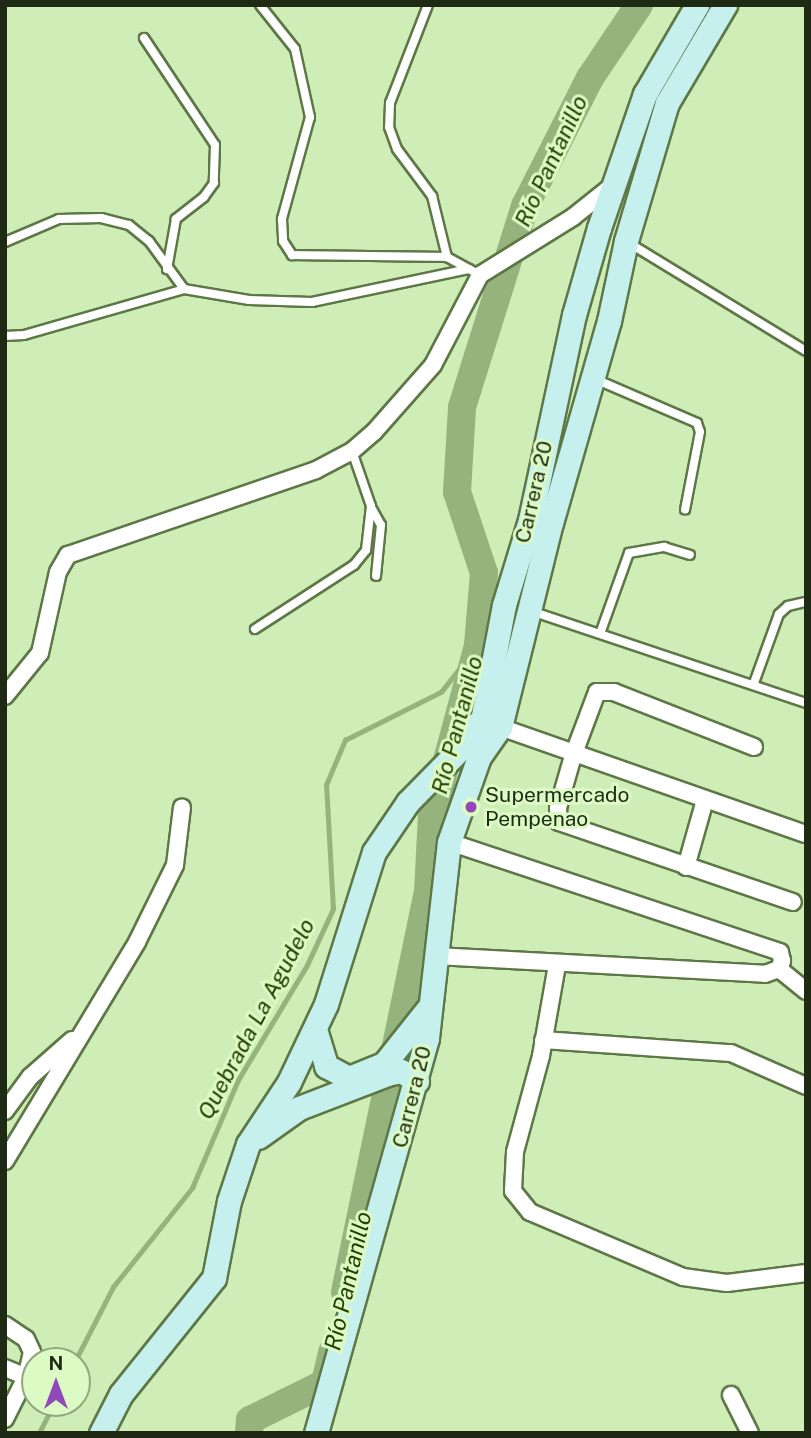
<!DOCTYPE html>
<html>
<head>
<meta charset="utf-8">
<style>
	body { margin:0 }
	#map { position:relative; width:811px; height:1438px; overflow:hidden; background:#cfedb6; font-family:"Public Sans",sans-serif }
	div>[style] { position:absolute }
	.stream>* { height:4.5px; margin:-2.25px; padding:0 2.25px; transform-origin:2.25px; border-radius:2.25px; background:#95b37c }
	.river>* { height:28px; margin:-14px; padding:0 14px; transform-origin:14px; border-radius:14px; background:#95b37c }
	.roads { filter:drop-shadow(2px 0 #5d7746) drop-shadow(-2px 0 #5d7746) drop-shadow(0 2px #5d7746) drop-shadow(0 -2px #5d7746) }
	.lane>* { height:8px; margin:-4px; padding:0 4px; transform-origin:4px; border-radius:4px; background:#fff }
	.street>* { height:16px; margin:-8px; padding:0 8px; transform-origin:8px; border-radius:8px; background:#fff }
	.secondary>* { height:23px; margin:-11.5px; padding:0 11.5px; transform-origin:11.5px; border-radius:11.5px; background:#c5f0ee }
	.dots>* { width:19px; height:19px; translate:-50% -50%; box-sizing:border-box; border:4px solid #dcfac3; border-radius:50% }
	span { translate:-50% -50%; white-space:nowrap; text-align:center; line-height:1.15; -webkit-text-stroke:6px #dcfac3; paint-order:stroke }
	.street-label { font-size:21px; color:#1f2a15 }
	.poi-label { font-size:21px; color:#1f2a15 }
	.left { translate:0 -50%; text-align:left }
	.water-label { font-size:23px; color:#243f00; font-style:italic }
	.frame { position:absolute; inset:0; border:7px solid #1f2a15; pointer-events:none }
	.north { position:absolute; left:21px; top:1347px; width:70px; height:70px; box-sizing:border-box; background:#dcfac3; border:2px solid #90a77d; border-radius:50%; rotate:0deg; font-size:19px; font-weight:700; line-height:28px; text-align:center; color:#1f2a15 }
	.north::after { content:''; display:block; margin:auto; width:24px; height:32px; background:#9148ba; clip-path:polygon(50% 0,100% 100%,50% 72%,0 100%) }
</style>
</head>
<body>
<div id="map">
	<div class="stream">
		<div style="left:75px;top:1361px;width:83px;rotate:-62.8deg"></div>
		<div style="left:113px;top:1287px;width:127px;rotate:-51.4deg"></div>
		<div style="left:192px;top:1188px;width:117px;rotate:-66.9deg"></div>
		<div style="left:238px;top:1080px;width:134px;rotate:-59deg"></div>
		<div style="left:307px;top:965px;width:62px;rotate:-65.1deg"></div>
		<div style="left:333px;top:909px;width:124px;rotate:-93.2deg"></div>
		<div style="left:326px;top:785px;width:49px;rotate:-67.1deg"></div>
		<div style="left:345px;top:740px;width:107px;rotate:-26.6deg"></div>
		<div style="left:441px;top:692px;width:60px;rotate:-51.8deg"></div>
		<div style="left:39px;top:1433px;width:34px;rotate:-63deg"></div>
	</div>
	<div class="river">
		<div style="left:345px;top:1292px;width:409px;rotate:-78.3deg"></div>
		<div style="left:428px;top:892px;width:76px;rotate:-87deg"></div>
		<div style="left:432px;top:816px;width:177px;rotate:-74.9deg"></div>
		<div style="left:478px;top:645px;width:72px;rotate:-85.2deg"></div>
		<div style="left:484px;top:573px;width:85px;rotate:-108.4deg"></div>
		<div style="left:457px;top:492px;width:85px;rotate:-86.6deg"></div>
		<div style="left:462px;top:407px;width:211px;rotate:-72.6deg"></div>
		<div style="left:525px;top:206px;width:144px;rotate:-63.1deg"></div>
		<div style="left:590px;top:78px;width:88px;rotate:-56.1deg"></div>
		<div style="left:249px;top:1433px;width:13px;rotate:-86deg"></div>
		<div style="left:250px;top:1420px;width:84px;rotate:-26.3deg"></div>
		<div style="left:325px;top:1383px;width:32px;rotate:-77deg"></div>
	</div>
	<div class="roads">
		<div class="lane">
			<div style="left:260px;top:5px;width:56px;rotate:51.5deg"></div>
			<div style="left:295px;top:49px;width:70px;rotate:77.6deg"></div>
			<div style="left:310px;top:117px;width:106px;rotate:105.4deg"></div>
			<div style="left:282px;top:219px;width:22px;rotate:87deg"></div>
			<div style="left:283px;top:241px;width:17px;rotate:57deg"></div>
			<div style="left:292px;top:255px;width:155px;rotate:0.7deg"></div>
			<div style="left:428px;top:5px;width:105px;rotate:111.2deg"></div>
			<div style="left:390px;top:103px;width:24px;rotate:92deg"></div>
			<div style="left:389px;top:127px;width:23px;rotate:70deg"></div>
			<div style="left:397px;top:149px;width:59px;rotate:53.3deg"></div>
			<div style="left:432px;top:196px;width:63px;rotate:76.2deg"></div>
			<div style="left:447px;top:257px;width:25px;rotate:29deg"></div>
			<div style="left:144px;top:38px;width:128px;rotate:56.4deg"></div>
			<div style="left:215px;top:145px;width:38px;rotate:92deg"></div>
			<div style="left:214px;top:183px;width:17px;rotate:126deg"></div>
			<div style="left:204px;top:197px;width:36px;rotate:142deg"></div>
			<div style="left:176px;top:219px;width:51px;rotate:100.2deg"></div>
			<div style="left:5px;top:242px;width:59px;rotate:-23.1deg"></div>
			<div style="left:59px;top:219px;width:42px;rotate:-1.4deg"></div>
			<div style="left:101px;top:218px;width:29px;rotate:14deg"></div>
			<div style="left:129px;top:225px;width:26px;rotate:39deg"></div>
			<div style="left:149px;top:241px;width:59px;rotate:53.9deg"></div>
			<div style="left:184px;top:289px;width:66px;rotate:9.6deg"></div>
			<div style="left:249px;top:300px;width:63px;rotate:1.8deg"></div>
			<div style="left:312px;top:302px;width:160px;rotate:-11.9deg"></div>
			<div style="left:469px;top:269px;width:13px;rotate:29deg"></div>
			<div style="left:629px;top:243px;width:207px;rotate:31.4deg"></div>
			<div style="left:5px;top:336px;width:19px;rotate:-3deg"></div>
			<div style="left:24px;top:335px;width:166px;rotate:-16deg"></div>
			<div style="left:595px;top:379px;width:111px;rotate:23.3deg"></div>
			<div style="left:697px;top:423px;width:9px;rotate:72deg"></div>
			<div style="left:700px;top:432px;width:79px;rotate:100.9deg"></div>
			<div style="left:372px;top:509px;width:18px;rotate:61deg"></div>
			<div style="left:381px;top:525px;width:51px;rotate:95.6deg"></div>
			<div style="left:531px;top:611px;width:290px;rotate:18.5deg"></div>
			<div style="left:255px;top:629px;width:118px;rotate:-32.9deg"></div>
			<div style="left:354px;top:565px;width:19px;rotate:-51deg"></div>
			<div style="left:366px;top:550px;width:44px;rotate:-83.5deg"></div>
			<div style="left:371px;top:506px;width:58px;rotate:-109.1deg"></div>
			<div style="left:601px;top:631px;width:83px;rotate:-70.3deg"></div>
			<div style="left:629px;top:553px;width:36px;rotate:-10deg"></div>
			<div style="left:664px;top:547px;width:27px;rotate:17deg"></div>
			<div style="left:754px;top:683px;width:73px;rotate:-70.1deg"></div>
			<div style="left:779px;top:614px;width:12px;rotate:-42deg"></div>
			<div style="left:788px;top:606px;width:18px;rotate:-13deg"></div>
		</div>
		<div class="street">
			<div style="left:5px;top:696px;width:55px;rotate:-50.9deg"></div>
			<div style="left:40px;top:653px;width:83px;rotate:-77.5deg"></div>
			<div style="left:58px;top:572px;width:20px;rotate:-60deg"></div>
			<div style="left:68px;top:555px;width:262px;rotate:-18.9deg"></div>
			<div style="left:316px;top:470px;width:41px;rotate:-27.8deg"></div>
			<div style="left:352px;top:451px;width:29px;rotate:-41deg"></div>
			<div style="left:374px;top:432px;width:89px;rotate:-48.6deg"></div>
			<div style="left:433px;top:365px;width:102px;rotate:-62.4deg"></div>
			<div style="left:480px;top:275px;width:110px;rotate:-31.9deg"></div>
			<div style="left:573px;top:217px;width:50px;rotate:-38.5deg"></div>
			<div style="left:500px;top:727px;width:324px;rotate:19.3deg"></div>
			<div style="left:754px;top:747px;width:150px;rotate:-158.6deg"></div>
			<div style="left:614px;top:692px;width:17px;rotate:180deg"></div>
			<div style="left:597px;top:692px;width:68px;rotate:110.6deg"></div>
			<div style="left:573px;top:756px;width:54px;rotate:106.1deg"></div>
			<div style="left:558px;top:808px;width:14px;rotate:86deg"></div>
			<div style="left:559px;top:822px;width:247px;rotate:18.9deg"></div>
			<div style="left:686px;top:867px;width:70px;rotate:-74.2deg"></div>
			<div style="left:436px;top:956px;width:329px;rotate:3.1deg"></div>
			<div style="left:765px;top:974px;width:15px;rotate:-20deg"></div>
			<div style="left:779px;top:969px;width:9px;rotate:-69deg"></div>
			<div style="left:782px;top:961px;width:9px;rotate:-103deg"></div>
			<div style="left:780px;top:952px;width:349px;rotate:-161.6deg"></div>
			<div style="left:557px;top:965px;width:92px;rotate:100deg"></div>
			<div style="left:541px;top:1056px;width:99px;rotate:105.2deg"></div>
			<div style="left:515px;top:1152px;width:39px;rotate:93deg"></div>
			<div style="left:513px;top:1191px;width:27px;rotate:51deg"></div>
			<div style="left:530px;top:1212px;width:166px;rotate:23deg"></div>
			<div style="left:683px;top:1277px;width:44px;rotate:7.8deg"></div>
			<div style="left:727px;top:1283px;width:80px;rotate:-7.2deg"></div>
			<div style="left:779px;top:969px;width:35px;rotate:39deg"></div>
			<div style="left:543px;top:1040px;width:188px;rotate:4deg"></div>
			<div style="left:731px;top:1053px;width:82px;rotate:23.7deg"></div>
			<div style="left:5px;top:1111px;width:42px;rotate:-53.7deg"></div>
			<div style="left:30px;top:1077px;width:56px;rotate:-41.4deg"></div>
			<div style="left:5px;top:1161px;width:256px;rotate:-58.9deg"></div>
			<div style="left:137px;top:942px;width:86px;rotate:-63.7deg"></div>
			<div style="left:175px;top:865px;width:58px;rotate:-83.1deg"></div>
			<div style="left:5px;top:1325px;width:25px;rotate:34deg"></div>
			<div style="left:26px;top:1339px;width:14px;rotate:65deg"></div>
			<div style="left:32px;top:1352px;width:26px;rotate:103deg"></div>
			<div style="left:26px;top:1377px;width:47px;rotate:116.6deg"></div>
			<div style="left:5px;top:1368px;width:23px;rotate:23deg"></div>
			<div style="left:731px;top:1395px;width:42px;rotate:63.4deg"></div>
		</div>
		<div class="secondary">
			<div style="left:479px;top:737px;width:134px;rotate:-79.3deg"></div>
			<div style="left:504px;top:605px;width:89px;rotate:-73deg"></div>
			<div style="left:530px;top:520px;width:210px;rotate:-77.9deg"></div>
			<div style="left:574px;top:315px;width:91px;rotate:-74deg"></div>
			<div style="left:599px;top:228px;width:142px;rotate:-71.1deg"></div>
			<div style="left:645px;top:94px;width:103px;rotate:-59.7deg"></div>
			<div style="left:315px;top:1029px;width:39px;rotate:73deg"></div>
			<div style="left:326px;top:1066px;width:26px;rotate:28deg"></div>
			<div style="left:349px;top:1078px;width:38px;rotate:-22deg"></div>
			<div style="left:384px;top:1064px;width:69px;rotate:-51.5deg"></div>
			<div style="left:258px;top:1137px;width:50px;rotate:-35.3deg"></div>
			<div style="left:299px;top:1108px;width:94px;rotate:-21.1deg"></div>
			<div style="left:387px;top:1074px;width:14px;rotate:-12deg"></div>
			<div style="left:401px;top:1071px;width:19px;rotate:32deg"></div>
			<div style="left:101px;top:1433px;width:44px;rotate:-62.9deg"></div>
			<div style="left:121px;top:1394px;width:149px;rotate:-51.3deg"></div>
			<div style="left:214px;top:1278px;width:78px;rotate:-79deg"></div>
			<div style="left:229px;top:1201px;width:60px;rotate:-71.6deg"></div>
			<div style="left:248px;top:1144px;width:74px;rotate:-56.5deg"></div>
			<div style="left:289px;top:1082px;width:86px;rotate:-64.6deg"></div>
			<div style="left:326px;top:1004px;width:159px;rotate:-72.5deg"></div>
			<div style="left:374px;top:852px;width:60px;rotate:-55.8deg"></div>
			<div style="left:408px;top:802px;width:76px;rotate:-45.5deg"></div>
			<div style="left:461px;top:748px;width:32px;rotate:-55deg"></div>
			<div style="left:316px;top:1433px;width:410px;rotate:-74.3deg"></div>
			<div style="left:427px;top:1038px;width:197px;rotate:-83.6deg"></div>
			<div style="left:449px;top:842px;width:90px;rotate:-70.6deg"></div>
			<div style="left:479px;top:757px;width:37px;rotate:-55deg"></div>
			<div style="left:500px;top:727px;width:210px;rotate:-76deg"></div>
			<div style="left:551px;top:523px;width:210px;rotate:-74deg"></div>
			<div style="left:609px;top:321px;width:82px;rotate:-78deg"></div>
			<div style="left:626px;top:241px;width:144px;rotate:-73.5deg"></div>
			<div style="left:667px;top:103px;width:114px;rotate:-59.4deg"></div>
		</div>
	</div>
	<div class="dots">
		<div style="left:471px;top:807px;background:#9148ba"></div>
	</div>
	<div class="street-label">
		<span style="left:534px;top:492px;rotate:-77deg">Carrera 20</span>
		<span style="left:412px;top:1097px;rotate:-76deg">Carrera 20</span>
	</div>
	<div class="poi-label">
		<span class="left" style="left:485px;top:807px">Supermercado<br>Pempenao</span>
	</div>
	<div class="water-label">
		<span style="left:551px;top:161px;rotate:-65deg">Río Pantanillo</span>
		<span style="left:457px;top:725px;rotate:-75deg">Río Pantanillo</span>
		<span style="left:256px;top:1019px;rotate:-62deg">Quebrada La Agudelo</span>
		<span style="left:348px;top:1281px;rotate:-77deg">Río Pantanillo</span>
	</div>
	<div class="frame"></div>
	<div class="north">N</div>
</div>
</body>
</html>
